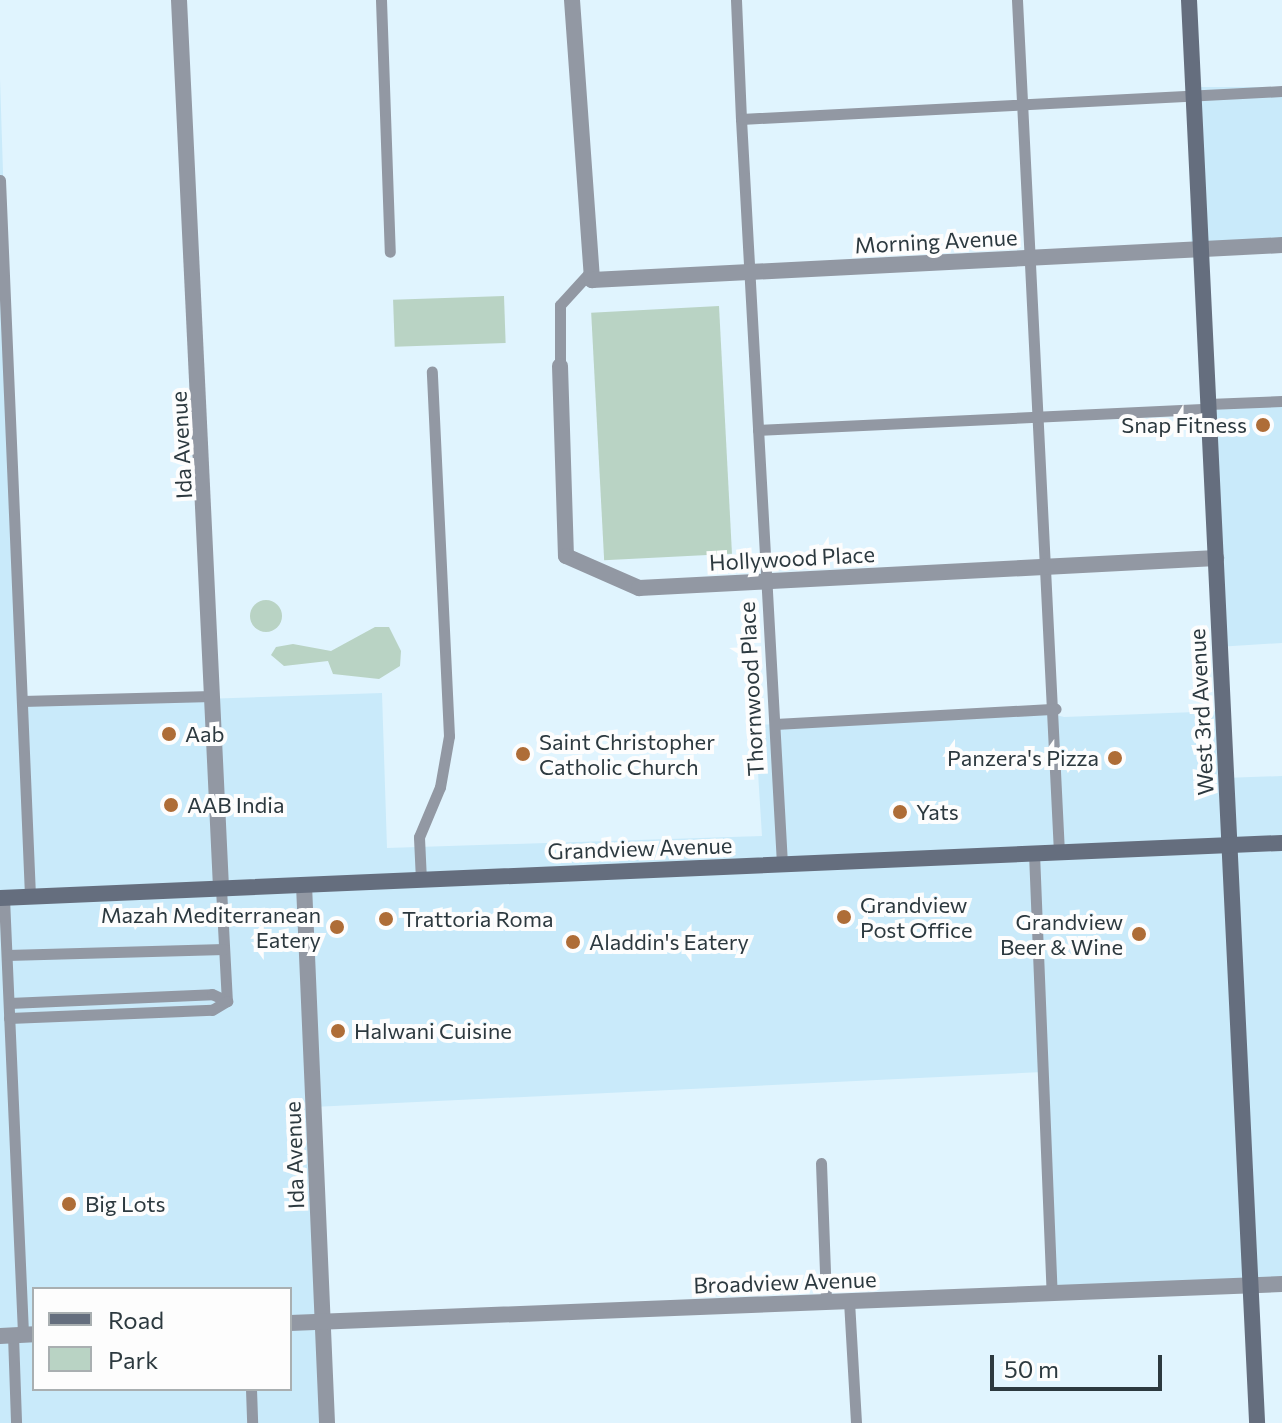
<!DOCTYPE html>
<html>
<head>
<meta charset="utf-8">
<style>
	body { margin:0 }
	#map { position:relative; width:1282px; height:1423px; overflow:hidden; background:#e0f4fe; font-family:Commissioner,sans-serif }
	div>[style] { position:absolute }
	.built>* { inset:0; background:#c9eafa; transform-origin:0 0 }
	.green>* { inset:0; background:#b9d3c4; transform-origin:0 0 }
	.round { border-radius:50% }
	.lane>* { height:11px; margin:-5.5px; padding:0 5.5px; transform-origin:5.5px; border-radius:5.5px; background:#9298a3 }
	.street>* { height:16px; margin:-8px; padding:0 8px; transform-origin:8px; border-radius:8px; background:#9298a3 }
	.secondary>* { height:16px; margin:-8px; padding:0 8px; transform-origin:8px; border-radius:8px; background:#656e7e }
	.dots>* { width:22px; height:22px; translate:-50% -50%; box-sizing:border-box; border:4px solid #fdfdfd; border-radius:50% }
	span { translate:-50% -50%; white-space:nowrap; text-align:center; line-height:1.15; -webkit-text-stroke:8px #fdfdfd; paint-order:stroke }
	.street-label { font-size:22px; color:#2c393f }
	.poi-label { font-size:22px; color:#2c393f }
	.right { translate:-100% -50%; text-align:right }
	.left { translate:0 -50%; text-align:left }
	.legend { position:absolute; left:32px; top:1287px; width:260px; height:104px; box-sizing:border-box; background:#fdfdfd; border:2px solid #a9afb1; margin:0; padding:10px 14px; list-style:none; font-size:24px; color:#2c393f }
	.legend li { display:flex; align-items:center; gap:16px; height:40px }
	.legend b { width:40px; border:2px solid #a9afb1 }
	.scale { position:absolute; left:990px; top:1355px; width:172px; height:36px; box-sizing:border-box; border:4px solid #2c393f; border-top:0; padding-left:10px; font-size:24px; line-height:28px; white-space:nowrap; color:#2c393f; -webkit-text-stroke:6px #fdfdfd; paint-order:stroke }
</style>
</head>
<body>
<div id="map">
	<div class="built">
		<div style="clip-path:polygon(evenodd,0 78px,20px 705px,382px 693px,387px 848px,762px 836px,755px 725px,1044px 712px,1064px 717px,1222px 711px,1224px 778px,1282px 776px,1282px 1285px,1049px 1294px,1043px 1072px,313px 1107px,323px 1423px,0 1423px,0 78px,34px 1289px,290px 1289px,290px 1389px,34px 1389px,34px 1289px)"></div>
		<div style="left:1282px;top:87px;width:163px;height:91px;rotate:90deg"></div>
		<div style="clip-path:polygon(1282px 398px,1282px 643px,1217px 647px,1204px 402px)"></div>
	</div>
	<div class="green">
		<div style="left:504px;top:296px;width:47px;height:111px;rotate:88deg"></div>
		<div style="left:719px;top:306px;width:248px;height:128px;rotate:87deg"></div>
		<div class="round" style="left:250px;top:600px;width:32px;height:32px"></div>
		<div style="clip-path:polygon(375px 627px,389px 627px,401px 651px,400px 666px,379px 679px,333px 674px,328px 661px,284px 666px,271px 655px,276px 647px,293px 644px,331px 651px)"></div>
	</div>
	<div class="lane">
		<div style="left:381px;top:0;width:252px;rotate:88deg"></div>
		<div style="left:736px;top:0;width:119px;rotate:87.6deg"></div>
		<div style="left:1017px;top:0;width:853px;rotate:87.18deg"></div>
		<div style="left:0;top:180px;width:718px;rotate:87.6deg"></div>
		<div style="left:560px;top:366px;width:61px;rotate:-90deg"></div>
		<div style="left:560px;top:305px;width:46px;rotate:-47.6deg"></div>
		<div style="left:1208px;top:404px;width:74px;rotate:-2.3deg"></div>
		<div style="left:758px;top:430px;width:450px;rotate:-2.7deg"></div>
		<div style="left:22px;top:701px;width:190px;rotate:-1.5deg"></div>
		<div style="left:775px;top:724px;width:281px;rotate:-3.1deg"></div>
		<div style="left:1034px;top:853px;width:440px;rotate:87.7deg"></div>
		<div style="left:782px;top:864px;width:746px;rotate:-93.15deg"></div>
		<div style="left:741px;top:119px;width:542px;rotate:-2.96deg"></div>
		<div style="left:421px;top:880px;width:43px;rotate:-92.7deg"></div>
		<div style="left:419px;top:837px;width:54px;rotate:-67.2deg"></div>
		<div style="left:440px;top:787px;width:52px;rotate:-80deg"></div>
		<div style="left:449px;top:736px;width:365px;rotate:-92.7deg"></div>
		<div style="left:221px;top:888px;width:113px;rotate:87deg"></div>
		<div style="left:4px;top:898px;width:437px;rotate:87.5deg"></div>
		<div style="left:7px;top:955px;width:217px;rotate:-1.6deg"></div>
		<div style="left:9px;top:1003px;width:203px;rotate:-2.5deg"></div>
		<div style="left:212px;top:994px;width:17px;rotate:25deg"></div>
		<div style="left:9px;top:1018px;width:203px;rotate:-2.3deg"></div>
		<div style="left:212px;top:1010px;width:17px;rotate:-31deg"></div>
		<div style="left:821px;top:1163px;width:139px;rotate:87.9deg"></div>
		<div style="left:849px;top:1301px;width:122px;rotate:86.7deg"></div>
		<div style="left:13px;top:1335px;width:88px;rotate:88deg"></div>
		<div style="left:251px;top:1389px;width:34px;rotate:88deg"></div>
	</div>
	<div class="street">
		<div style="left:179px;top:0;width:889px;rotate:87.29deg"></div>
		<div style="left:572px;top:0;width:281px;rotate:85.9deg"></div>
		<div style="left:592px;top:280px;width:691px;rotate:-2.9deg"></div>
		<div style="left:560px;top:366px;width:190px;rotate:88.2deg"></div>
		<div style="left:566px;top:556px;width:80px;rotate:23.7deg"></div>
		<div style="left:639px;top:588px;width:578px;rotate:-2.98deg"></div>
		<div style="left:304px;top:885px;width:538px;rotate:87.55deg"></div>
		<div style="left:290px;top:1323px;width:993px;rotate:-2.25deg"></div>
		<div style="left:0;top:1336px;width:34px;rotate:-3deg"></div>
	</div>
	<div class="secondary">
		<div style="left:1189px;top:0;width:1425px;rotate:87.26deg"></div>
		<div style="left:0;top:898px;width:1283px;rotate:-2.46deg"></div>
	</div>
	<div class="dots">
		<div style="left:1263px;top:425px;background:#ae6d37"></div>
		<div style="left:169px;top:734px;background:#ae6d37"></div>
		<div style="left:523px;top:754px;background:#ae6d37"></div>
		<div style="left:1115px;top:758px;background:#ae6d37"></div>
		<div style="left:171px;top:805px;background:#ae6d37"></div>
		<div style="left:900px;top:812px;background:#ae6d37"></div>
		<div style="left:844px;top:917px;background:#ae6d37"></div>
		<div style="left:386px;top:919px;background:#ae6d37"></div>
		<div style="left:337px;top:927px;background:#ae6d37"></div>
		<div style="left:1139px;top:934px;background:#ae6d37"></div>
		<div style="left:573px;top:942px;background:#ae6d37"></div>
		<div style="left:338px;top:1031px;background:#ae6d37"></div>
		<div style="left:69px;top:1204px;background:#ae6d37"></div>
	</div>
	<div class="street-label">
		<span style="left:936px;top:241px;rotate:-3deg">Morning Avenue</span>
		<span style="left:181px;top:445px;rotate:-93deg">Ida Avenue</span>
		<span style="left:792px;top:558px;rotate:-3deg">Hollywood Place</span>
		<span style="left:751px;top:689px;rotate:-93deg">Thornwood Place</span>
		<span style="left:1201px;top:712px;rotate:-93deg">West 3rd Avenue</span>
		<span style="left:640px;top:848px;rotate:-2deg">Grandview Avenue</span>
		<span style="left:294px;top:1155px;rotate:-92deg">Ida Avenue</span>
		<span style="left:785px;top:1282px;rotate:-2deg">Broadview Avenue</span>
	</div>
	<div class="poi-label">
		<span class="right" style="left:1247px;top:425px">Snap Fitness</span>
		<span class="left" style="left:185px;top:734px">Aab</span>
		<span class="left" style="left:539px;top:754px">Saint Christopher<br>Catholic Church</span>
		<span class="right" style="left:1099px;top:758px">Panzera's Pizza</span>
		<span class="left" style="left:187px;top:805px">AAB India</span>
		<span class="left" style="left:916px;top:812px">Yats</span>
		<span class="left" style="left:860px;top:917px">Grandview<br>Post Office</span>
		<span class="right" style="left:321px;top:927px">Mazah Mediterranean<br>Eatery</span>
		<span class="left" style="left:402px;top:919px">Trattoria Roma</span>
		<span class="right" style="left:1123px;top:934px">Grandview<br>Beer &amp; Wine</span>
		<span class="left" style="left:589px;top:942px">Aladdin's Eatery</span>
		<span class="left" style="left:354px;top:1031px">Halwani Cuisine</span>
		<span class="left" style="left:85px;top:1204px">Big Lots</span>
	</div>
	<ul class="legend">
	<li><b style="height:10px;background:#656e7e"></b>Road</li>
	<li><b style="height:22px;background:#b9d3c4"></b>Park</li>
	</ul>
	<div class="scale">50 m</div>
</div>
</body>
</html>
